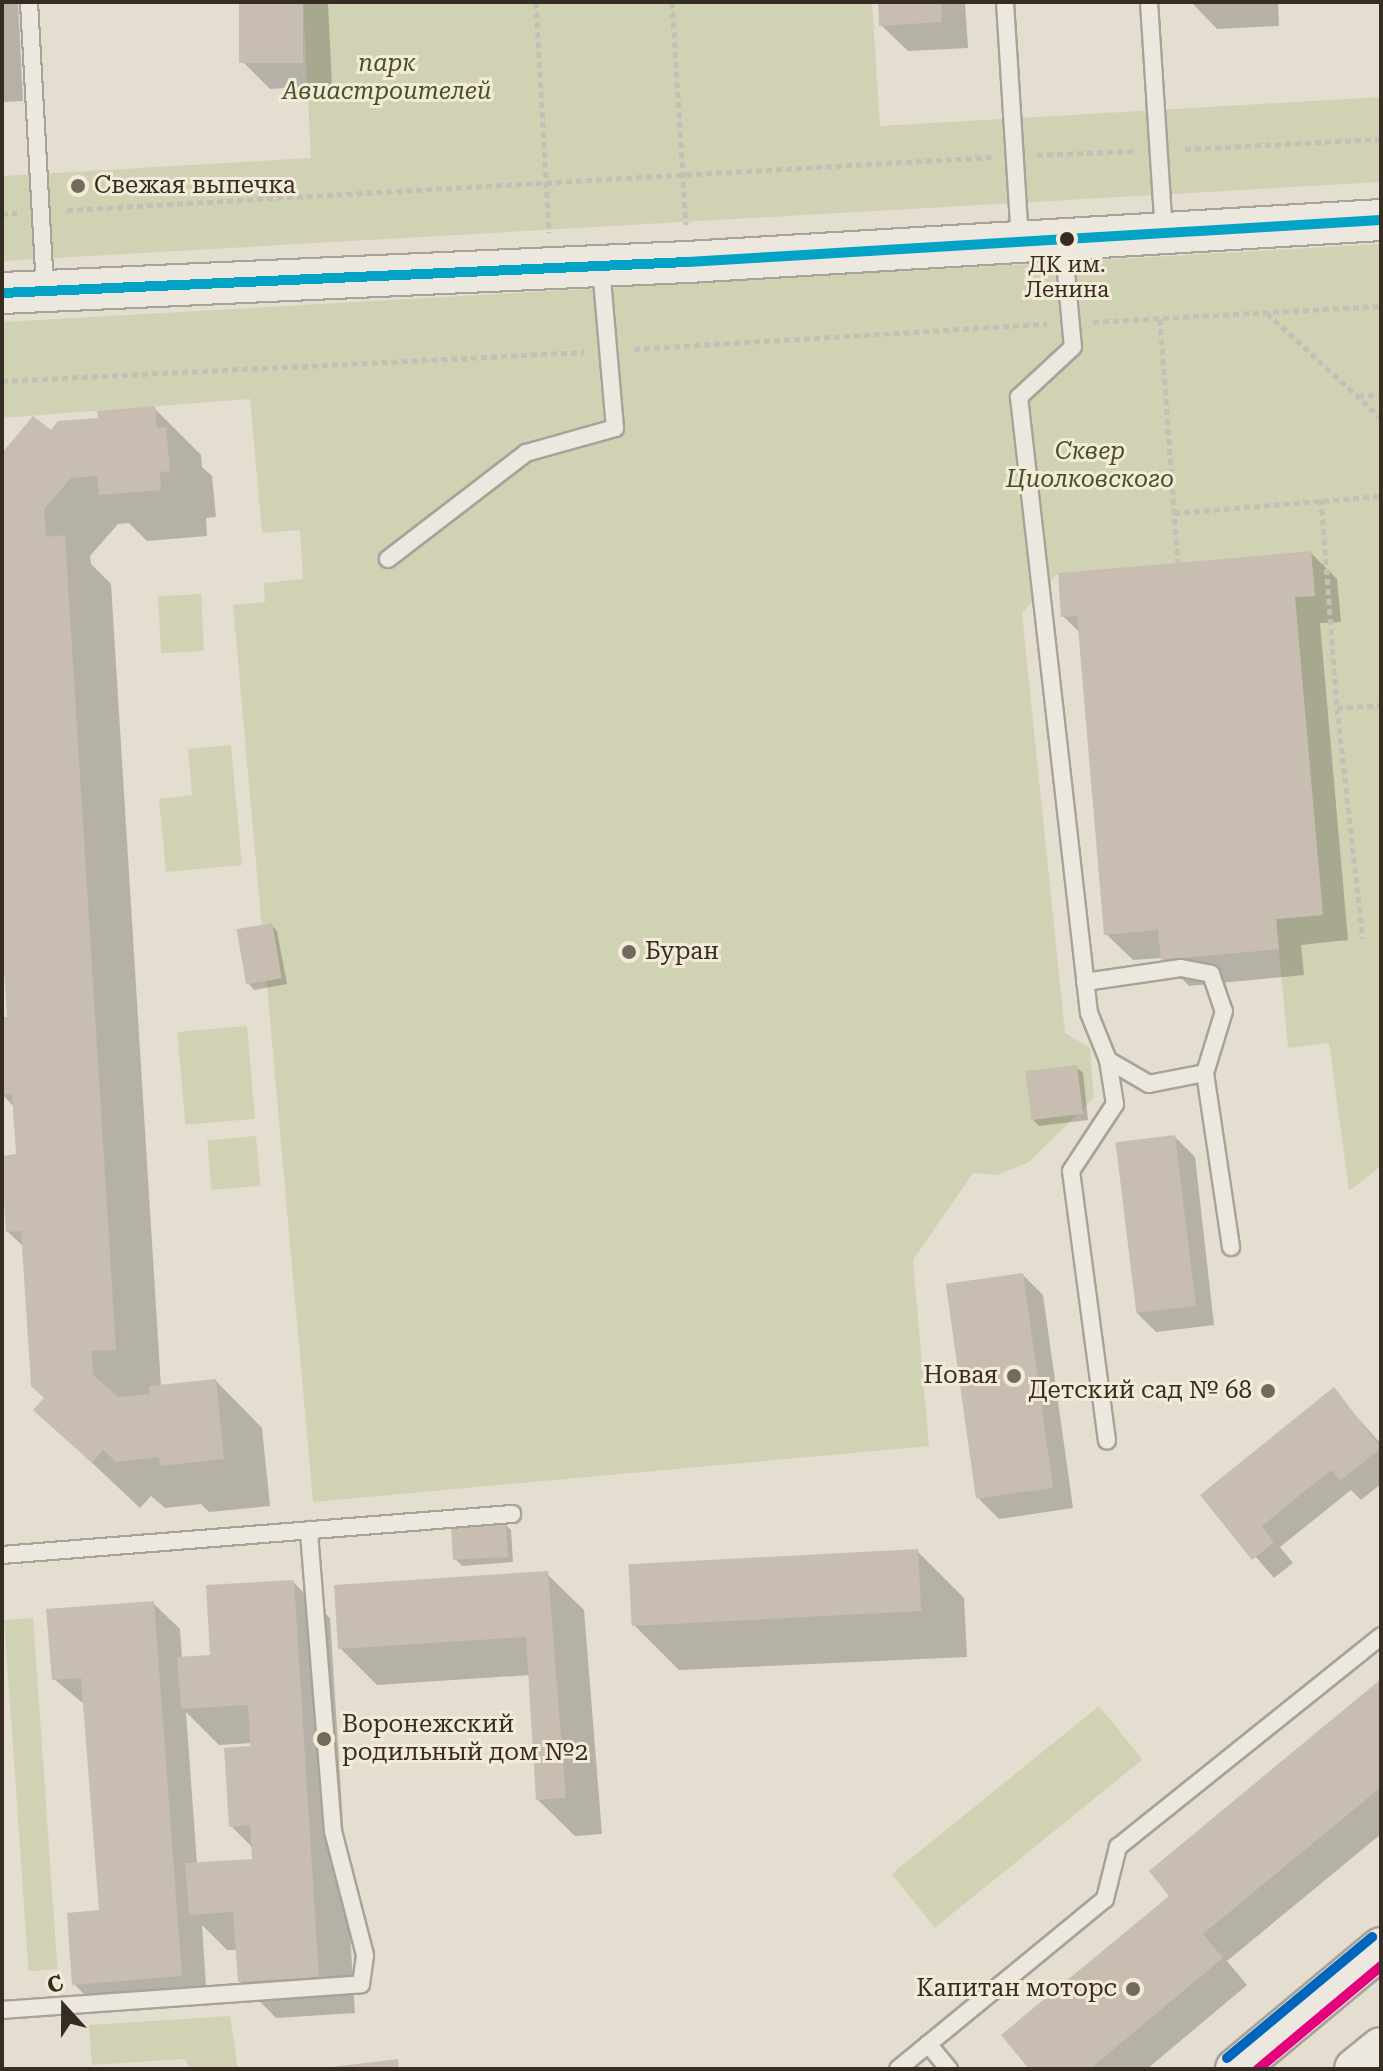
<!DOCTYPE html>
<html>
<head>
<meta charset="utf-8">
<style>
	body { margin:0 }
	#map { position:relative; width:1383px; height:2071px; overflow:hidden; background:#e3ded0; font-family:"Roboto Serif",serif }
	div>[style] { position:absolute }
	.green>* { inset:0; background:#d1d2b3; transform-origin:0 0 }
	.shadow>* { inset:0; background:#0003 }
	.building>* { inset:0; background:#c7bdb1; transform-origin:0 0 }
	.path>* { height:5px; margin-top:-2.5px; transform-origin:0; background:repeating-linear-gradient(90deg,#c4bfb7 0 6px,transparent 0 10px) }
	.roads { filter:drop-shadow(2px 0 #a8a398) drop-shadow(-2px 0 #a8a398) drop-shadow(0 2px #a8a398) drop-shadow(0 -2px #a8a398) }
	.service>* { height:16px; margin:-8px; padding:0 8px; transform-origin:8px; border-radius:8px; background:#ece8e0 }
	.tertiary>* { height:40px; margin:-20px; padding:0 20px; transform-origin:20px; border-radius:20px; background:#ece8e0 }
	.bus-1>* { height:10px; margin:-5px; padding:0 5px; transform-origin:5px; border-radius:5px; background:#03a3c5 }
	.bus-2>* { height:10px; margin:-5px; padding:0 5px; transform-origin:5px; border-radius:5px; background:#e5007d }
	.bus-3>* { height:10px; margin:-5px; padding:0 5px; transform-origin:5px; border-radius:5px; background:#0065bd }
	.dots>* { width:22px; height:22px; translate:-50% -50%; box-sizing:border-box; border:4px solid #f3ebd7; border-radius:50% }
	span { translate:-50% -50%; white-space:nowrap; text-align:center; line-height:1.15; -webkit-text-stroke:6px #f3ebd7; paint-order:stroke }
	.bus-label { font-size:22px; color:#372c21 }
	.park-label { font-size:24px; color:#475229; font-style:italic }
	.poi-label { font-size:24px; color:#372c21 }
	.left { translate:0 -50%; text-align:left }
	.right { translate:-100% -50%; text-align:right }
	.frame { position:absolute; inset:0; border:4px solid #372c21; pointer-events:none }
	.north { position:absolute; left:24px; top:1967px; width:80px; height:80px; -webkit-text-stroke:6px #f3ebd7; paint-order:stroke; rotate:339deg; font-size:22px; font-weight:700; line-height:32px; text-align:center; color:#372c21 }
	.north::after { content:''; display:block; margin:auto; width:28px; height:36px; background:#372c21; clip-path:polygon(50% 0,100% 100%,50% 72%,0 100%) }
</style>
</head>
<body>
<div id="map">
	<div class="green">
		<div style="clip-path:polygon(303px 2px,872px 2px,880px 126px,1381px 97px,1381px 182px,2px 261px,2px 176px,311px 158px)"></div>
		<div style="clip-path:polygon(1381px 244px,1381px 1166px,1349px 1191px,1329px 1043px,1288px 1048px,1276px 919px,1322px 915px,1295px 597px,1315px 596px,1311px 551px,1058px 573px,1022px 613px,1065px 1033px,1090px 1048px,1094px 1098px,1029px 1162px,998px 1175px,973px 1173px,913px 1260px,929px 1446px,313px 1502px,233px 605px,265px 602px,264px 583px,303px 579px,300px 530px,262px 533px,250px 399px,2px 418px,2px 322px)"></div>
		<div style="left:201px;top:594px;width:57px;height:43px;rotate:87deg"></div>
		<div style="clip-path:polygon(231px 745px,242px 865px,166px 872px,159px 799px,192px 795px,188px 749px)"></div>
		<div style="left:247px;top:1026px;width:93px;height:70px;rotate:85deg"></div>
		<div style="left:256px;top:1136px;width:50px;height:49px;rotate:85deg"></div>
		<div style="left:33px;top:1618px;width:352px;height:29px;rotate:86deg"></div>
		<div style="left:1099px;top:1706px;width:69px;height:267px;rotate:51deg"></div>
		<div style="clip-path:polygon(230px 2016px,238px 2069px,191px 2069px,184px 2059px,92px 2065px,89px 2025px)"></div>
	</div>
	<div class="shadow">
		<div style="clip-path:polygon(2px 2px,18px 2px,23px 101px,2px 102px)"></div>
		<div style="clip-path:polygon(241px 2px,328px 2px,332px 85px,270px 89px,244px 63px)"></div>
		<div style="clip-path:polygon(880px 2px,965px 2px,968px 48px,908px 51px,881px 25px)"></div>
		<div style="clip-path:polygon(1191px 2px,1278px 2px,1279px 26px,1217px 29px)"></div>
		<div style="clip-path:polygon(154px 408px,201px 455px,202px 467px,212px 476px,216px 517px,206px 518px,207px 536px,147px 541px,129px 523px,118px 524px,90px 556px,91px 564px,111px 584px,161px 1387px,216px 1381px,262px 1428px,270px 1506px,209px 1512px,201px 1504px,165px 1508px,151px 1496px,140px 1508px,36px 1410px,46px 1399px,24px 1247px,8px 1232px,18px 1156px,15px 1108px,2px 1094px,2px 1019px,9px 1018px,2px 946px,2px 457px,51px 433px)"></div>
		<div style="clip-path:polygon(1311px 553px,1337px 579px,1341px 622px,1320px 623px,1348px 940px,1301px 945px,1304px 975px,1189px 986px,1162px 958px,1133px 960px,1106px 934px,1080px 633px,1063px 616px)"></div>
		<div style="clip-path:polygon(271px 925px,277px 931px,287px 984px,254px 990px,248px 983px)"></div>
		<div style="clip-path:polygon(1076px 1067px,1083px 1073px,1088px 1120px,1039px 1126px,1033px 1120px)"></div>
		<div style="clip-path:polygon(1175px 1137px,1195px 1157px,1214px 1325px,1156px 1332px,1136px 1312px)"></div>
		<div style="clip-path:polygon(1023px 1275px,1043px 1295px,1073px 1508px,999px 1519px,979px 1499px)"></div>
		<div style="clip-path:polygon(1333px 1390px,1381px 1444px,1381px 1484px,1361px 1500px,1351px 1490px,1280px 1547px,1293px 1563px,1274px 1578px,1203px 1495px)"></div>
		<div style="clip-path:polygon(505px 1524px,511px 1530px,513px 1562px,462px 1566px,455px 1559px)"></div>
		<div style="clip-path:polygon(917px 1551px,964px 1598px,967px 1657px,679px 1670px,632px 1623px)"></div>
		<div style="clip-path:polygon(547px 1574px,584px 1610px,602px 1834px,575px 1836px,538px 1800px,531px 1675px,377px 1685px,340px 1648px)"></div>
		<div style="clip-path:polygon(evenodd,293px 1582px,330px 1618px,355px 2013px,276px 2018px,240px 1981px,238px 1950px,227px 1950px,202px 1925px,207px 2002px,100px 2010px,74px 1984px,101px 1912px,85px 1705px,54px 1679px,153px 1603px,180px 1629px,182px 1659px,212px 1657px,293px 1582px,186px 1712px,219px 1745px,252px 1743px,231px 1826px,254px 1849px,255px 1861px,197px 1864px,186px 1712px)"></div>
		<div style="clip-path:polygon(1381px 1682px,1381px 1834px,1227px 1961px,1247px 1985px,1147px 2069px,1031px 2069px,1172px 1896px)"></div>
	</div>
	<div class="building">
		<div style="left:239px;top:2px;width:64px;height:61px"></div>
		<div style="clip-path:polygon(878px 2px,941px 2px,942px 22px,879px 26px)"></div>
		<div style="clip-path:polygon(155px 406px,157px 428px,166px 427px,170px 471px,160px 472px,161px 490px,99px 495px,97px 476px,71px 478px,44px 509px,46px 537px,65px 535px,116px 1350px,92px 1351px,93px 1375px,118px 1397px,150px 1394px,149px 1386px,216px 1379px,224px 1459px,160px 1466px,159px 1457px,116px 1462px,103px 1450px,92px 1463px,33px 1410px,44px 1398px,31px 1386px,21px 1231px,6px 1232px,2px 1168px,2px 1156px,16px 1154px,12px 1094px,2px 1094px,2px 1017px,7px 1017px,2px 936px,2px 453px,33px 416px,51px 430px,58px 421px,98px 418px,97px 411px)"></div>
		<div style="clip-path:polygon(1311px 551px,1315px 596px,1295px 597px,1323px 915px,1276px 919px,1279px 949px,1161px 960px,1158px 930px,1104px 935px,1077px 616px,1061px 617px,1058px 573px)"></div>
		<div style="left:272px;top:923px;width:56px;height:36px;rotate:80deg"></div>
		<div style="left:1077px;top:1065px;width:49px;height:52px;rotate:83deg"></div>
		<div style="left:1175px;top:1135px;width:172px;height:60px;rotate:83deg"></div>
		<div style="left:1023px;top:1273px;width:217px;height:78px;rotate:82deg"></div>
		<div style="clip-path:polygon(1334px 1387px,1381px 1448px,1340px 1481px,1331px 1470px,1262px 1526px,1274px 1542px,1252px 1560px,1200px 1495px)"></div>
		<div style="left:506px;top:1522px;width:35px;height:55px;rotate:87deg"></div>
		<div style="left:918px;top:1549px;width:62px;height:290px;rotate:87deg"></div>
		<div style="clip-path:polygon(548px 1571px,566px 1798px,536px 1800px,526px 1637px,338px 1649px,334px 1585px)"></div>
		<div style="clip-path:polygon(294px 1580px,319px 1977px,238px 1982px,233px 1912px,189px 1915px,185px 1863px,252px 1859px,250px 1825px,229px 1827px,224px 1748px,250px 1746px,248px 1705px,181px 1709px,177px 1657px,210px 1655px,206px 1585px)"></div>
		<div style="clip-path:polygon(154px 1601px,182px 1976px,72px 1985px,67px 1913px,99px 1910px,81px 1678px,52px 1680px,46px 1609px)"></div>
		<div style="clip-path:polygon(1381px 1679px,1381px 1787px,1203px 1934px,1223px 1958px,1090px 2069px,1029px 2069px,1001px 2035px,1169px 1896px,1149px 1871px)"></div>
		<div style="clip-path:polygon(398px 2059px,399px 2069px,332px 2069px,332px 2067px)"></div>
	</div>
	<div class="path">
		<div style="left:536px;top:2px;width:231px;rotate:86.8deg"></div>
		<div style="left:672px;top:2px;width:223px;rotate:86.4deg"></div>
		<div style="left:1185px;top:149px;width:196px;rotate:-2.9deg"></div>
		<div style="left:1037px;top:155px;width:98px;rotate:-2.3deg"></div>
		<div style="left:67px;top:210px;width:926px;rotate:-3.28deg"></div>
		<div style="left:2px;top:214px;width:15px;rotate:-4deg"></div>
		<div style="left:1267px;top:313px;width:155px;rotate:42.6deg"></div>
		<div style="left:1160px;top:319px;width:245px;rotate:85.8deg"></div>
		<div style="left:1093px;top:322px;width:288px;rotate:-3.2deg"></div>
		<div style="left:634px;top:349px;width:414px;rotate:-3.5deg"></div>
		<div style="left:2px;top:381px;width:583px;rotate:-2.85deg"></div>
		<div style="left:1358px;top:396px;width:23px;rotate:-5deg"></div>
		<div style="left:1321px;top:499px;width:210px;rotate:85.6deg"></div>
		<div style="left:1337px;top:708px;width:232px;rotate:83.6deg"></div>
		<div style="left:1174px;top:513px;width:208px;rotate:-4.7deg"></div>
		<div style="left:1337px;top:708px;width:44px;rotate:-3.9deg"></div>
		<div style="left:178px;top:2069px;width:1px"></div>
	</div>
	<div class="roads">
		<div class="service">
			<div style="left:29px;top:2px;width:289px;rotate:86.8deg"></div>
			<div style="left:1005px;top:2px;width:239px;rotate:86.4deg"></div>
			<div style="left:1149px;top:2px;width:230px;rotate:86.3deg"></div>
			<div style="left:1063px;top:240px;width:107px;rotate:84.7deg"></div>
			<div style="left:1073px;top:347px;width:74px;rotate:137.2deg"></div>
			<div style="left:1019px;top:397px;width:620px;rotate:83.52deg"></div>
			<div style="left:1089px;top:1013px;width:51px;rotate:68deg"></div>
			<div style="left:1108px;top:1060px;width:45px;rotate:81deg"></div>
			<div style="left:1115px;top:1104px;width:80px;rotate:123.3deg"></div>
			<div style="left:1071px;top:1171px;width:272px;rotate:82.4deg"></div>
			<div style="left:388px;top:559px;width:174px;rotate:-37.5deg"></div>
			<div style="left:526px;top:453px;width:92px;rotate:-15.7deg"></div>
			<div style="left:615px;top:428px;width:162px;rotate:-95deg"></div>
			<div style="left:1085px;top:982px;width:97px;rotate:-8.3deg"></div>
			<div style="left:1181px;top:968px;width:31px;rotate:11deg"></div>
			<div style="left:1211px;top:974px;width:39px;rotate:71deg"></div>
			<div style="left:1224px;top:1011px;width:65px;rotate:107deg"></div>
			<div style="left:1205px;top:1073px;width:57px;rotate:168.9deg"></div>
			<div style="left:1149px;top:1084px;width:48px;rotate:-149.7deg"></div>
			<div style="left:1205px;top:1073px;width:176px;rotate:81.5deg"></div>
			<div style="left:2px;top:1555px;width:512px;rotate:-4.6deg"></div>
			<div style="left:2px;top:2010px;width:360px;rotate:-4.1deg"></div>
			<div style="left:361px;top:1984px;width:29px;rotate:-82deg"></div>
			<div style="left:365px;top:1955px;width:128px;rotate:-104.5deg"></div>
			<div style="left:333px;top:1831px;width:302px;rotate:-94.6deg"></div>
			<div style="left:928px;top:2044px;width:33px;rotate:50deg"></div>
			<div style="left:898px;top:2069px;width:268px;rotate:-39.4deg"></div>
			<div style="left:1105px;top:1899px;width:54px;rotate:-76deg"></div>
			<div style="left:1118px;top:1847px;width:337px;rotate:-38.7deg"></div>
		</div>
		<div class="tertiary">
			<div style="left:2px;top:293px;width:687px;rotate:-2.59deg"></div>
			<div style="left:688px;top:262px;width:694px;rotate:-3.47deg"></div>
			<div style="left:1236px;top:2069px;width:189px;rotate:-39.8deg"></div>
			<div style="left:1355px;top:2069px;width:33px;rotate:-39deg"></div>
		</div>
	</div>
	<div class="bus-1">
		<div style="left:2px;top:293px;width:687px;rotate:-2.59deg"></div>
		<div style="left:688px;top:262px;width:694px;rotate:-3.47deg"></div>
	</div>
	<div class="bus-2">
		<div style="left:1258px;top:2069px;width:160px;rotate:-39.9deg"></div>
	</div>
	<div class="bus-3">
		<div style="left:1227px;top:2058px;width:189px;rotate:-39.8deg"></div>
	</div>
	<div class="dots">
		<div style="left:78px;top:186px;background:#736a5e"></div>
		<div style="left:1067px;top:239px;background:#372c21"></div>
		<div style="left:629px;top:952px;background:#736a5e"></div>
		<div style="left:1014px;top:1376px;background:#736a5e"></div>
		<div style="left:1268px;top:1391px;background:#736a5e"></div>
		<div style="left:324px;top:1739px;background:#736a5e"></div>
		<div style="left:1133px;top:1989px;background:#736a5e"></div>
	</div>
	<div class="bus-label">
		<span style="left:1067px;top:277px">ДК им.<br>Ленина</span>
	</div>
	<div class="park-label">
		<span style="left:387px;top:78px">парк<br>Авиастроителей</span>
		<span style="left:1090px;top:466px">Сквер<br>Циолковского</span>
	</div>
	<div class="poi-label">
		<span class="left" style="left:94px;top:186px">Свежая выпечка</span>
		<span class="left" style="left:645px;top:952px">Буран</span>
		<span class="right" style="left:998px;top:1376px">Новая</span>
		<span class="right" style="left:1252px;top:1391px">Детский сад № 68</span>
		<span class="left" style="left:342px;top:1739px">Воронежский<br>родильный дом №2</span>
		<span class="right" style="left:1117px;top:1989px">Капитан моторс</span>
	</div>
	<div class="frame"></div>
	<div class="north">С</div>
</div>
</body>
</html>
